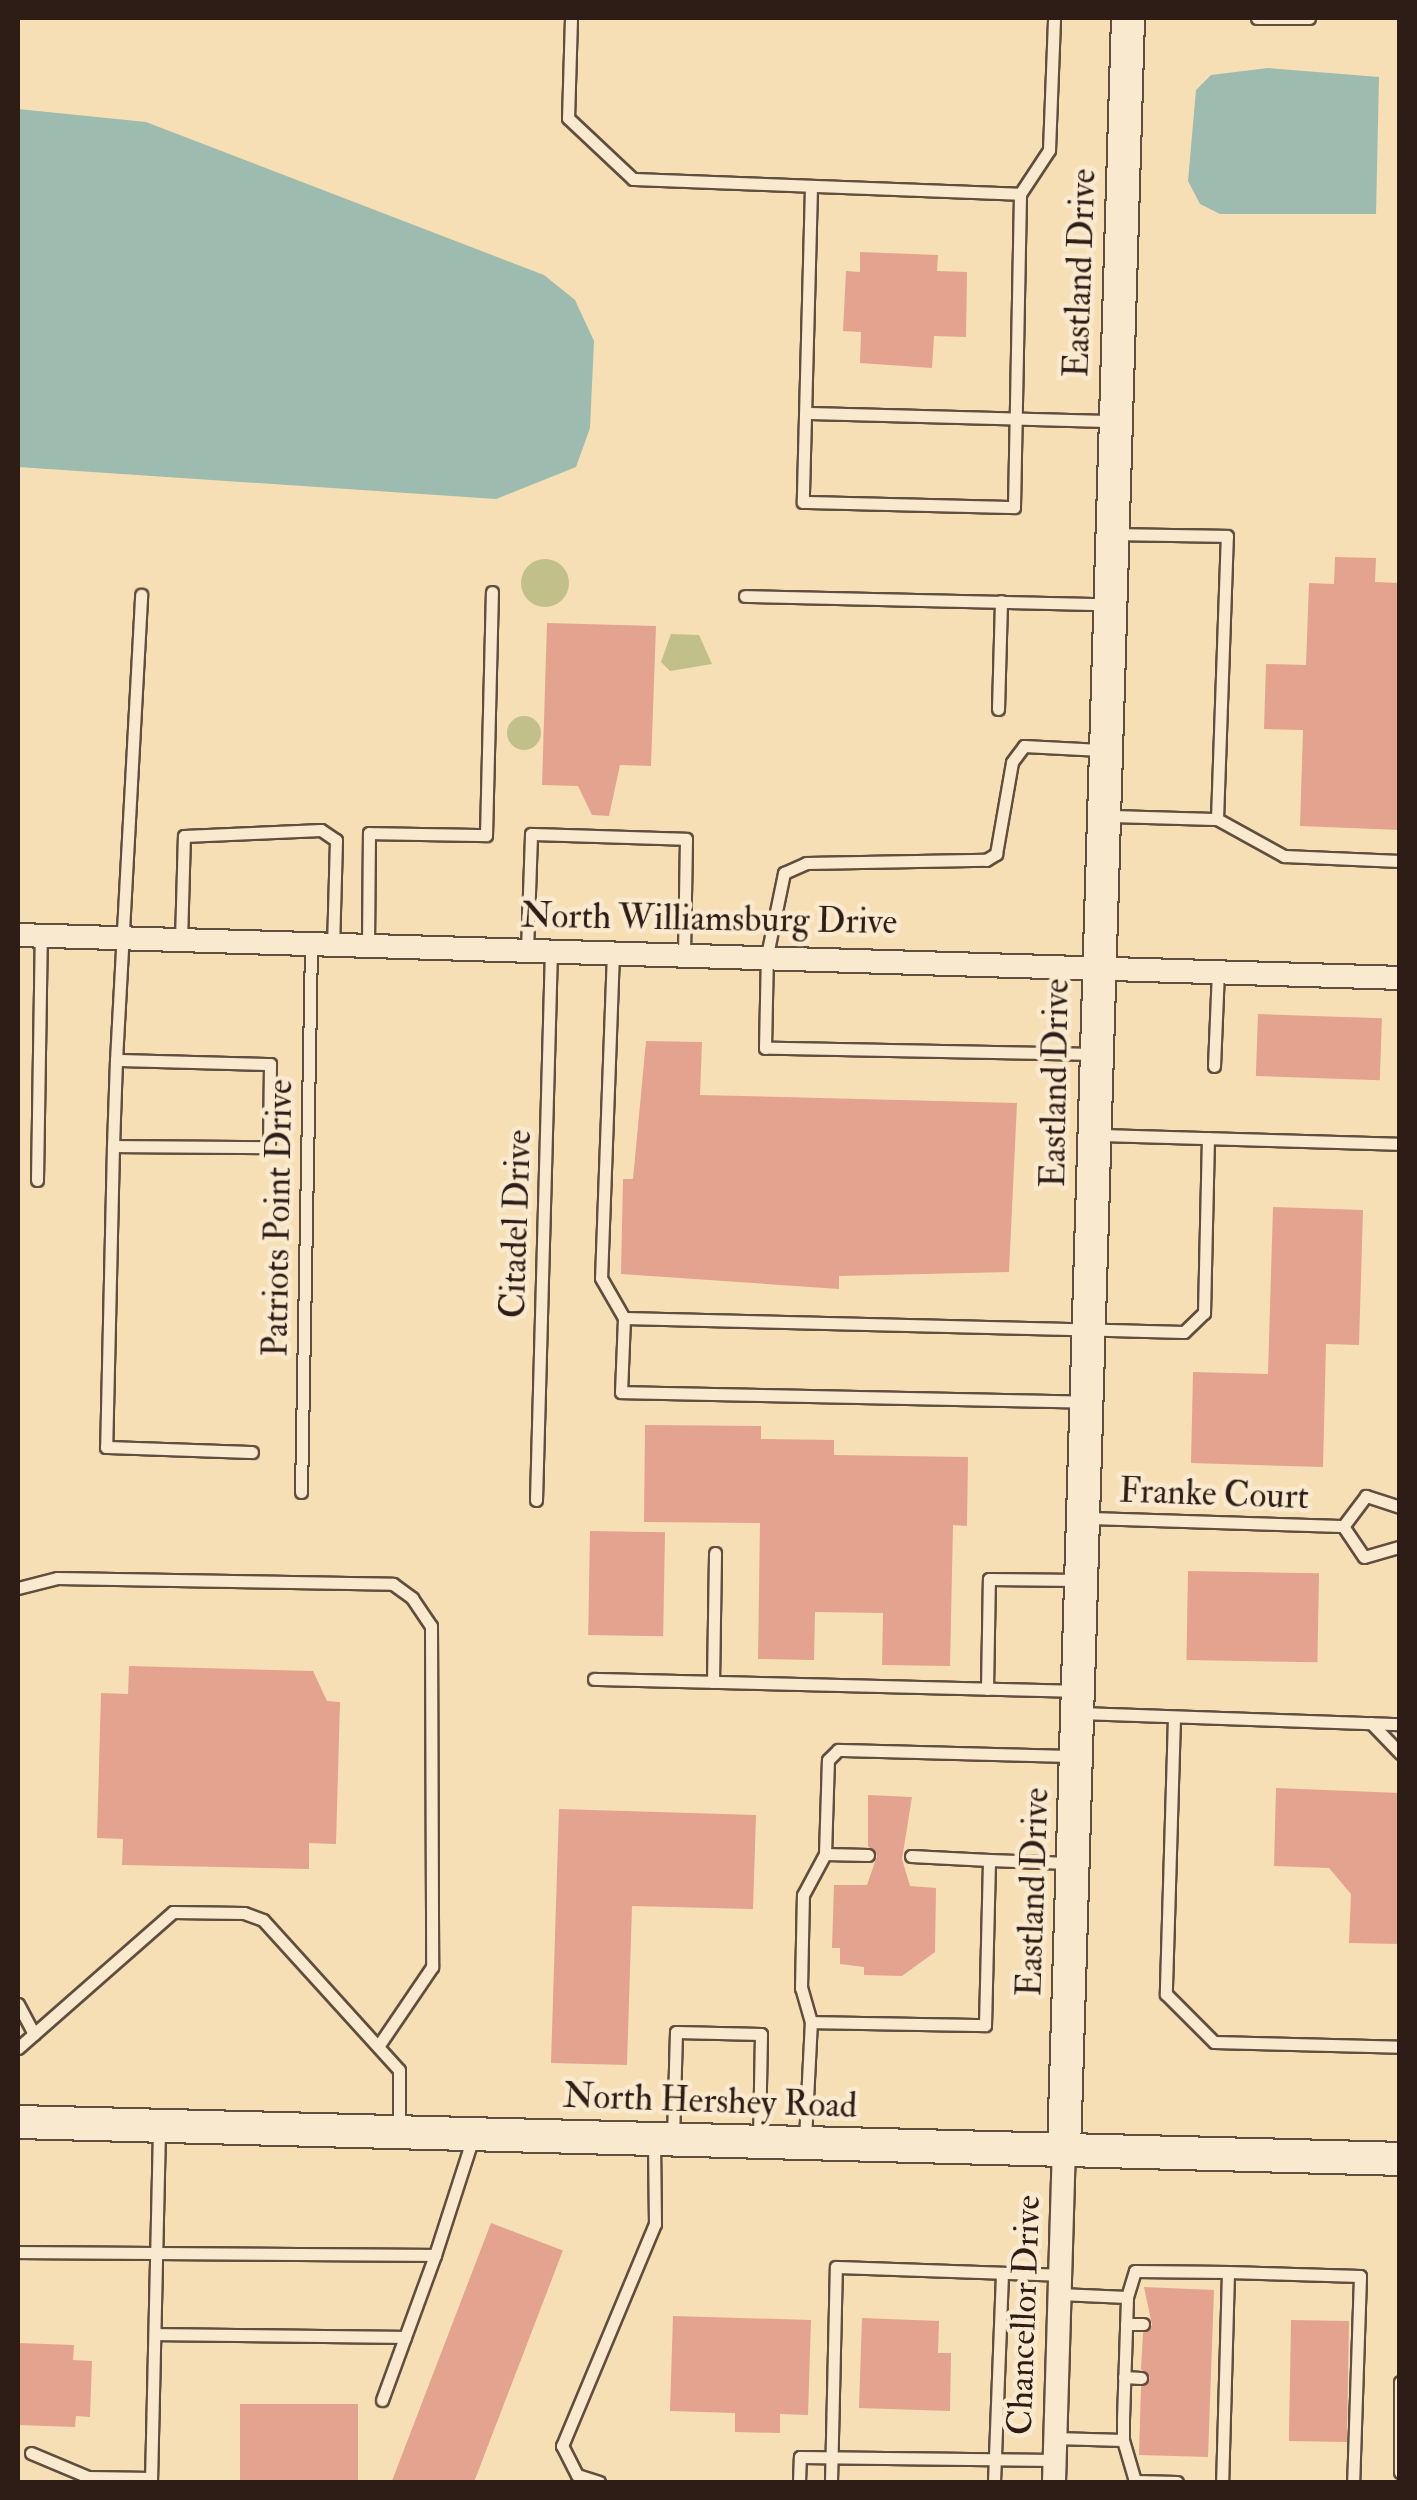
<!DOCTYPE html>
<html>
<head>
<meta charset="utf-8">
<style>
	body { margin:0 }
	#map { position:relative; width:1417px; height:2500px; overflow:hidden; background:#f6dfb5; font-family:"IM FELL Double Pica",serif }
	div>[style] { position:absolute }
	.green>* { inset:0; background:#c1c08a }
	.round { border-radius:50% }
	.water>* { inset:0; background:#9dbcaf }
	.building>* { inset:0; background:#e4a38e; transform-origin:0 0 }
	.roads { filter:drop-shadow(2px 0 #604e3e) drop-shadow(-2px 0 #604e3e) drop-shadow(0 2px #604e3e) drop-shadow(0 -2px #604e3e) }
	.lane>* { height:11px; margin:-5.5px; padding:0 5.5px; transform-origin:5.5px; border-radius:5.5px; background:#f9eacf }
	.street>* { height:22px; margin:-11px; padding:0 11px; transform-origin:11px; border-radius:11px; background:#f9eacf }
	.secondary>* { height:32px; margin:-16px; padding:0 16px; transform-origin:16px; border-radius:16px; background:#f9eacf }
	span { translate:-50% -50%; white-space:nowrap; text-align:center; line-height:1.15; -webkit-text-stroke:9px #f9eacf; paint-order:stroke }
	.street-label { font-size:35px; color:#2e1d16 }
	.frame { position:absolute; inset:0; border:20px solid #2e1d16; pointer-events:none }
</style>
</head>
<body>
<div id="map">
	<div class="green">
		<div class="round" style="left:521px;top:559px;width:48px;height:48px"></div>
		<div style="clip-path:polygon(671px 634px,699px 635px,712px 664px,670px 671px,661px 662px)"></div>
		<div class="round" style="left:507px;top:716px;width:34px;height:34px"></div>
	</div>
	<div class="water">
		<div style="clip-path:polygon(1268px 68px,1379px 77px,1376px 214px,1220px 214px,1200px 204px,1188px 181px,1196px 90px,1211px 75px)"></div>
		<div style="clip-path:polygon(18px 109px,146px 122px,544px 275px,575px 300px,594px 341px,590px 428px,576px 467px,496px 499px,18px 467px)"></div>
	</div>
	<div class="building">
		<div style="clip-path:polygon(860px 252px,938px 255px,937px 271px,967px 272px,966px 337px,934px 336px,932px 368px,860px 363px,861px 332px,843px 331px,846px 271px,860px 272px)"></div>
		<div style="clip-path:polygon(1335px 557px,1376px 558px,1375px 582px,1400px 583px,1400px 830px,1300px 826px,1303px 730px,1264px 729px,1266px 664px,1306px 665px,1309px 583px,1334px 584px)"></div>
		<div style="clip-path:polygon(547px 623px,656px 626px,651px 766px,620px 765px,609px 816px,592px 815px,578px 786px,542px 785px)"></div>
		<div style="left:1258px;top:1014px;width:124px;height:62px;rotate:2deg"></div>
		<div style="clip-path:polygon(646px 1041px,702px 1042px,700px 1095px,1017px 1103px,1009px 1272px,839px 1276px,839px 1289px,621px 1274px,623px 1179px,633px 1179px)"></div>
		<div style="clip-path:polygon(1273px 1207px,1363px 1210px,1359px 1345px,1326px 1344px,1323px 1467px,1191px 1463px,1193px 1372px,1268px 1374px)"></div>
		<div style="clip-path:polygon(645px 1425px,761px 1426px,761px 1439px,834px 1440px,834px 1455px,968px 1457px,967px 1526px,953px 1525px,950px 1666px,882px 1665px,883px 1613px,815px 1612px,814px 1660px,758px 1659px,760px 1523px,644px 1522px)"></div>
		<div style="left:590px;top:1531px;width:75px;height:104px;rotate:1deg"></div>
		<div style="left:1188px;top:1571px;width:131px;height:89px;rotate:1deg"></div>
		<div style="clip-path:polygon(129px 1666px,313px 1671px,327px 1701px,340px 1702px,336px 1844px,309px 1843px,309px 1869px,122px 1865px,123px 1839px,97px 1838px,101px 1693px,128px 1694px)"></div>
		<div style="clip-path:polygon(1276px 1788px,1400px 1793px,1400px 1944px,1349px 1943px,1351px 1894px,1329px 1868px,1274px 1866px)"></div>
		<div style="clip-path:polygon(868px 1795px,912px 1797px,902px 1859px,910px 1886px,936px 1888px,935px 1952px,902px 1976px,864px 1975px,864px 1967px,840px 1964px,840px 1948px,832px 1948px,834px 1885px,867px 1885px,877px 1856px,868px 1846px)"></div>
		<div style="clip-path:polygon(559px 1809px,756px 1815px,753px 1909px,632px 1906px,627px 2065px,551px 2063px)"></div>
		<div style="left:491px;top:2223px;width:77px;height:278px;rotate:21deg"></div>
		<div style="clip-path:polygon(1144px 2287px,1214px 2290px,1208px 2457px,1139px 2455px,1141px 2387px,1150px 2378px,1141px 2369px,1143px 2333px,1152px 2325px)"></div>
		<div style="clip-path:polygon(673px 2316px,811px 2320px,808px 2415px,780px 2414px,780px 2433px,735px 2432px,735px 2413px,670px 2411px)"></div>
		<div style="clip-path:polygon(862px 2318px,939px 2321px,938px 2353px,951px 2353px,950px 2411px,859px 2408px)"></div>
		<div style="left:1291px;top:2320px;width:58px;height:121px;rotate:1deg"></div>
		<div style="clip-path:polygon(18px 2343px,74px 2345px,73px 2360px,92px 2361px,90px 2417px,76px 2416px,75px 2427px,18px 2425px)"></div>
		<div style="left:240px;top:2404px;width:118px;height:78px"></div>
	</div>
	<div class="roads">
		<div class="lane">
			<div style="left:571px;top:18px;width:100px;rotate:91.7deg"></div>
			<div style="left:568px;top:118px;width:89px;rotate:43.2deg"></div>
			<div style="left:633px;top:179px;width:387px;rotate:2.2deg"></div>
			<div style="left:1020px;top:194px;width:53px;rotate:-56.6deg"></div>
			<div style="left:1049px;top:150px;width:132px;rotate:-87.8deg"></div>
			<div style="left:1257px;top:18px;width:52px"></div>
			<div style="left:811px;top:187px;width:315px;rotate:91.5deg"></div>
			<div style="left:803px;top:502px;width:211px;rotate:1.4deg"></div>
			<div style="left:1014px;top:507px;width:313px;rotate:-88.9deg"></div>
			<div style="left:806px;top:413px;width:305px;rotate:1.5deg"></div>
			<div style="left:745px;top:596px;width:364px;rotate:1.3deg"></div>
			<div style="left:998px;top:709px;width:108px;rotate:-88.4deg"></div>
			<div style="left:1109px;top:816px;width:108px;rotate:1.6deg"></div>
			<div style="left:1217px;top:819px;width:283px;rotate:-88deg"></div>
			<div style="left:1227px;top:536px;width:111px;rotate:-179deg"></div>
			<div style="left:1217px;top:819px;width:77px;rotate:28.9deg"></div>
			<div style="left:1284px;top:856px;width:116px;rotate:2.5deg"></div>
			<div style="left:181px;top:941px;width:105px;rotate:-88.4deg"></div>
			<div style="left:184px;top:836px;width:137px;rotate:-2.5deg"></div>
			<div style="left:321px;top:830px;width:18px;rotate:34deg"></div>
			<div style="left:336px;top:840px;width:105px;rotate:91.6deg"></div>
			<div style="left:368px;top:946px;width:113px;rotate:-89.5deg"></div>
			<div style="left:369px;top:833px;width:117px;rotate:1deg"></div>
			<div style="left:486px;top:835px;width:243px;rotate:-88.6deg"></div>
			<div style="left:527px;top:950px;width:116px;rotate:-88deg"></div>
			<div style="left:531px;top:834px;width:155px;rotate:1.8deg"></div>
			<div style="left:686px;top:839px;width:114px;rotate:91deg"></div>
			<div style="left:613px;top:952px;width:326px;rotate:92.1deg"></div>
			<div style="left:601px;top:1278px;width:46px;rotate:60.1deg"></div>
			<div style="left:624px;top:1318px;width:74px;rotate:92.3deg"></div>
			<div style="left:621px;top:1392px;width:462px;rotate:1.2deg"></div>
			<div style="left:1092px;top:1054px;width:327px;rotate:-178.9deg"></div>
			<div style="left:765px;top:1048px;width:93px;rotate:-88.8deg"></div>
			<div style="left:767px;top:955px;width:84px;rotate:-78.3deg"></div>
			<div style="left:784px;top:873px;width:24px;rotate:-24deg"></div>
			<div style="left:806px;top:863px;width:180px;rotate:-1deg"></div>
			<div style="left:986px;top:860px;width:12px;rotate:-31deg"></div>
			<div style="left:996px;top:854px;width:93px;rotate:-80.1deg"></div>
			<div style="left:1012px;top:762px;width:20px;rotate:-53deg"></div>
			<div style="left:1024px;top:746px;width:77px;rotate:3deg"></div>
			<div style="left:116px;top:1060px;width:86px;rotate:92deg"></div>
			<div style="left:113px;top:1146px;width:156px;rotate:0.4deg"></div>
			<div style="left:269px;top:1147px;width:83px;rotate:-89.3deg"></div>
			<div style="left:270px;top:1064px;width:154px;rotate:-178.5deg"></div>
			<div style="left:116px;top:1060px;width:466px;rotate:-86.9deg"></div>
			<div style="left:1214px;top:1066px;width:97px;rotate:-87.6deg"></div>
			<div style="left:1098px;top:1135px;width:302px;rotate:1.7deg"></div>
			<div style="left:113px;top:1146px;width:301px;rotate:91.3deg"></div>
			<div style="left:106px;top:1447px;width:146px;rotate:2deg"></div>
			<div style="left:37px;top:1180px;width:244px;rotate:-89.1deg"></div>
			<div style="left:624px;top:1318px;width:560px;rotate:1.43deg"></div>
			<div style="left:1184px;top:1332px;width:28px;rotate:-44deg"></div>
			<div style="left:1204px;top:1313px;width:175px;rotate:-88.7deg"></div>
			<div style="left:301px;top:1492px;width:547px;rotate:-88.95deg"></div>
			<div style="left:536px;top:1500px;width:550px;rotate:-88.44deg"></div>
			<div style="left:1400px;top:1507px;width:36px;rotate:-162deg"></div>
			<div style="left:1366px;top:1496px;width:38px;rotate:127deg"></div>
			<div style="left:1343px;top:1526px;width:37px;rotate:56deg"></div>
			<div style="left:1364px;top:1557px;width:37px;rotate:-16deg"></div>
			<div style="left:1088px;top:1518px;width:255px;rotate:1.8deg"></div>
			<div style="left:18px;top:1588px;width:40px;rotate:-14.4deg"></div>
			<div style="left:57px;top:1578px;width:336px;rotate:1deg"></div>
			<div style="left:393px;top:1584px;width:24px;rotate:36deg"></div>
			<div style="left:412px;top:1598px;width:34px;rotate:56deg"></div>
			<div style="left:431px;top:1626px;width:341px;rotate:89.8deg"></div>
			<div style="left:432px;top:1967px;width:94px;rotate:124.2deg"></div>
			<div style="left:594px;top:1679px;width:482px;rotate:1.4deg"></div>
			<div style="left:713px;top:1682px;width:129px;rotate:-89.1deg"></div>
			<div style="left:987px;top:1689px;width:110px;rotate:-89deg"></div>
			<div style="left:989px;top:1579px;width:91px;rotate:0.6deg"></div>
			<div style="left:1080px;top:1713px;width:320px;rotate:2deg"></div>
			<div style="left:1174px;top:1717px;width:277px;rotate:91.7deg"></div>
			<div style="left:1166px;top:1994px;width:68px;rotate:45deg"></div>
			<div style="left:1214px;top:2042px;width:186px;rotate:1.5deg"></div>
			<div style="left:1371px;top:1723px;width:42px;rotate:46deg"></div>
			<div style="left:825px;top:1854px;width:43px;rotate:1.3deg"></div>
			<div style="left:911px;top:1856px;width:78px;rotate:2.9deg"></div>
			<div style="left:18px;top:2004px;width:34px;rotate:62deg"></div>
			<div style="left:811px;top:2022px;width:35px;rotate:-106deg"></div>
			<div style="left:801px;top:1988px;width:93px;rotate:-88.8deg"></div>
			<div style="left:803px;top:1895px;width:47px;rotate:-61.8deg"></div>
			<div style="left:825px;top:1854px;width:94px;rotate:-88.2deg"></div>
			<div style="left:828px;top:1760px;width:14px;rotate:-45deg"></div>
			<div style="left:838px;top:1750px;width:236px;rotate:1.5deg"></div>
			<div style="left:18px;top:2048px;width:206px;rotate:-41.3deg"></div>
			<div style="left:173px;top:1912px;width:71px;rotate:0.8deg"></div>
			<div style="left:244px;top:1913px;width:20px;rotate:20deg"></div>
			<div style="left:263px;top:1920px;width:202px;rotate:47.8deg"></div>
			<div style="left:399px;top:2070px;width:58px;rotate:90deg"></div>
			<div style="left:673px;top:2139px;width:107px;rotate:-88.4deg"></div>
			<div style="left:676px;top:2032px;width:85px;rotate:1.3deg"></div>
			<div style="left:761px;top:2034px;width:104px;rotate:91.1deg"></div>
			<div style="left:805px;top:2139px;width:117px;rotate:-87.1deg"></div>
			<div style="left:811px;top:2022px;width:174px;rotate:1deg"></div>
			<div style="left:985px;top:2025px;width:165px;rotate:-88.6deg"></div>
			<div style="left:989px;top:1860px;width:80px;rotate:2.1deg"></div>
			<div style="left:18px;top:2252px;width:417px;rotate:0.4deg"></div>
			<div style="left:435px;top:2255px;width:124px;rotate:-72.1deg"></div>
			<div style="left:1228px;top:2272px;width:132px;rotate:1.7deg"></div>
			<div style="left:1360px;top:2276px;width:206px;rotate:91.9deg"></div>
			<div style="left:1127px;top:2297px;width:27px;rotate:-73deg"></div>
			<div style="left:1135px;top:2271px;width:93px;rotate:0.6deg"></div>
			<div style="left:1228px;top:2272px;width:210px;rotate:91.6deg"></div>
			<div style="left:1126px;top:2324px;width:17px"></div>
			<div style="left:155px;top:2334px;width:250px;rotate:0.7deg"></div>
			<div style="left:1124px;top:2377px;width:17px;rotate:3deg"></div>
			<div style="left:1400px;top:2382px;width:90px;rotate:90deg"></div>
			<div style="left:382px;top:2400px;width:154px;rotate:-69.9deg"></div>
			<div style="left:1055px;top:2438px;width:68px;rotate:1.7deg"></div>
			<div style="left:1123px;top:2440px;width:21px;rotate:-90deg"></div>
			<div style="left:1123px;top:2419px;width:122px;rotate:-88.1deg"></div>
			<div style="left:1127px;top:2297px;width:68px;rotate:-177.5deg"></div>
			<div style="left:1123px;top:2440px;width:43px;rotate:73.7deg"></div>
			<div style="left:1135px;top:2481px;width:42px;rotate:1.4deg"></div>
			<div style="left:31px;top:2453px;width:62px;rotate:22.8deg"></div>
			<div style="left:88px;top:2477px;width:63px;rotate:0.9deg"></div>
			<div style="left:151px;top:2482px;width:355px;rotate:-88.7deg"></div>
			<div style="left:599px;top:2482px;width:23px;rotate:-162deg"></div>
			<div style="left:577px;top:2475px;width:33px;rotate:-117deg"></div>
			<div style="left:562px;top:2446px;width:241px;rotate:-67.3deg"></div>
			<div style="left:655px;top:2224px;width:81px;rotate:-90.7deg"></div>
			<div style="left:799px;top:2482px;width:25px;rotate:-88deg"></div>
			<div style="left:800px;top:2457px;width:255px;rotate:0.7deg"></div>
			<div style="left:831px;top:2482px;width:215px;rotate:-88.7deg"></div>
			<div style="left:836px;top:2267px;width:224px;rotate:2deg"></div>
			<div style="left:994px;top:2482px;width:209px;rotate:-87.8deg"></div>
		</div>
		<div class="street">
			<div style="left:18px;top:935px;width:1383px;rotate:1.78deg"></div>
			<div style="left:1054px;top:2482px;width:332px;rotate:-88.3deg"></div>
		</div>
		<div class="secondary">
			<div style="left:18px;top:2122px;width:1382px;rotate:1.53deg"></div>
			<div style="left:1064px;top:2150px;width:2133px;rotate:-88.28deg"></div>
		</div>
	</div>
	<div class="street-label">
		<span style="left:1080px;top:273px;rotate:-88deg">Eastland Drive</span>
		<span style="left:709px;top:919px;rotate:1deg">North Williamsburg Drive</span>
		<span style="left:1055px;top:1083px;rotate:-89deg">Eastland Drive</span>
		<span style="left:278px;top:1218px;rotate:-89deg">Patriots Point Drive</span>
		<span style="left:516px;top:1224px;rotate:-88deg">Citadel Drive</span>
		<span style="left:1214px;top:1494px;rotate:2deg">Franke Court</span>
		<span style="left:1033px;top:1892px;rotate:-88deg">Eastland Drive</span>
		<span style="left:710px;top:2101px;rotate:2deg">North Hershey Road</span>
		<span style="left:1024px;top:2315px;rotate:-88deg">Chancellor Drive</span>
	</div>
	<div class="frame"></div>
</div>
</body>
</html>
